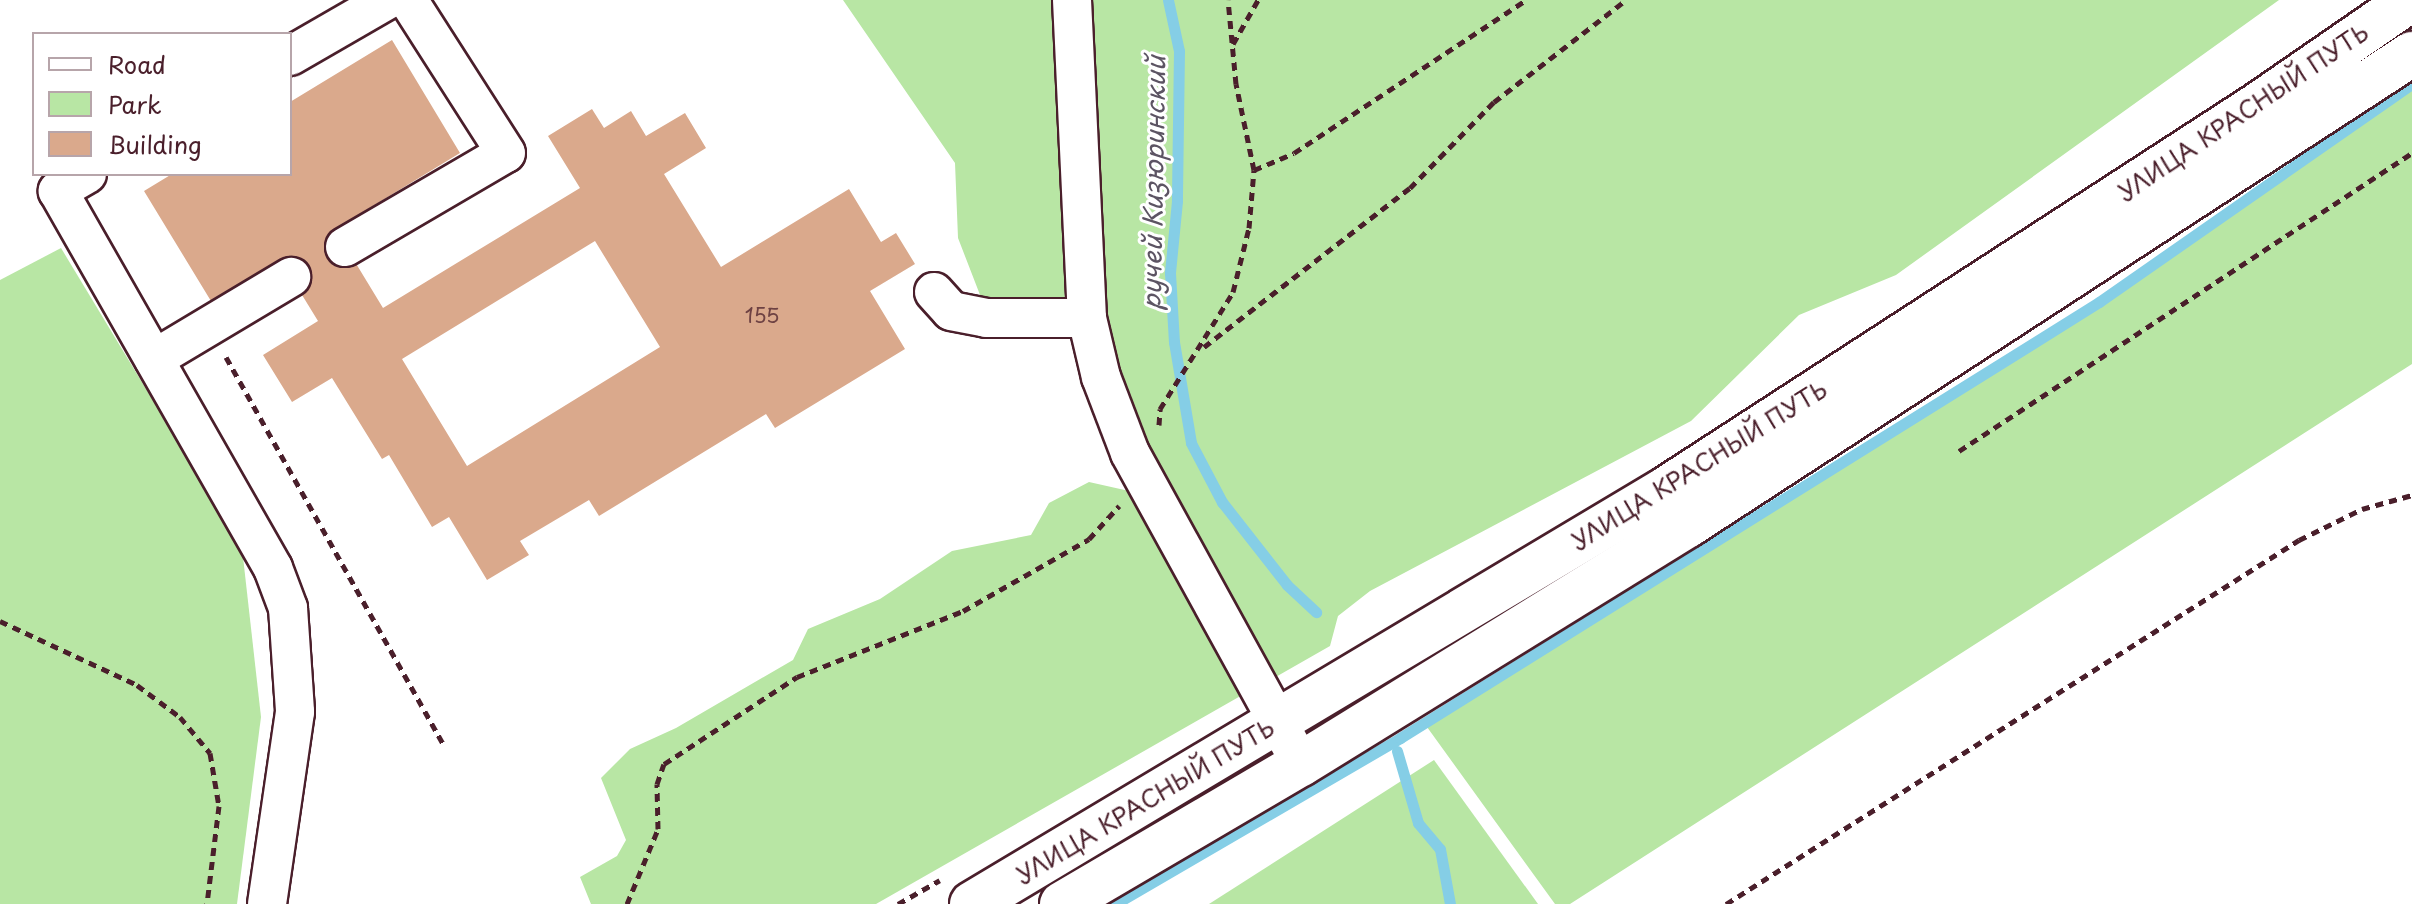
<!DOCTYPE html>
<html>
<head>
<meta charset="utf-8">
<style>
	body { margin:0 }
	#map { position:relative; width:2412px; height:904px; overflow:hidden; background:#fff; font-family:"Playpen Sans",sans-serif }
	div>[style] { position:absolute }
	.green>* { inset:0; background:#b8e6a4 }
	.stream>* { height:11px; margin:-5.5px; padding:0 5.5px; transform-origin:5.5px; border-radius:5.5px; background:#85cee6 }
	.building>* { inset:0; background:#daa98c }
	.path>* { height:5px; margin-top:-2.5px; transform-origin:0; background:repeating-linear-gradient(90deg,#4a1f2b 0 8px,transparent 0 14px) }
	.roads { filter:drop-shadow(2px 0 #4a1f2b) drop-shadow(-2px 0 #4a1f2b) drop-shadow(0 2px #4a1f2b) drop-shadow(0 -2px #4a1f2b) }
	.minor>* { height:38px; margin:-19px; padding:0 19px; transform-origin:19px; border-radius:19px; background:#fff }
	.major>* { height:44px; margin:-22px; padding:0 22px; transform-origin:22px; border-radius:22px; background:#fff }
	span { translate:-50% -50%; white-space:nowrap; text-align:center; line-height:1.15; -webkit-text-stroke:6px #fff; paint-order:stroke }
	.number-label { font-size:20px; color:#6e4243 }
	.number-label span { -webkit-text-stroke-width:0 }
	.street-label { font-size:24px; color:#4a1f2b }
	.water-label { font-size:26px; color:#5c5463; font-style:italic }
	.legend { position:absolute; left:32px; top:32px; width:260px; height:144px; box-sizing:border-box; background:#fff; border:2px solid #b7a5aa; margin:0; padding:10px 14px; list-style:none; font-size:24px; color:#4a1f2b }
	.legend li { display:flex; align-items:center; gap:16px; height:40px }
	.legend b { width:40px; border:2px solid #b7a5aa }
</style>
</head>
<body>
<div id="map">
	<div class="green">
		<div style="clip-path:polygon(843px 0,1058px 0,1065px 304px,987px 313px,958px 238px,955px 163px)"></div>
		<div style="clip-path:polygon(1082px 0,2279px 0,1896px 275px,1799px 315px,1691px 421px,1370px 591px,1338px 616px,1330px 646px,1265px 683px,1138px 458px,1106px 349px)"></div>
		<div style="clip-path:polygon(2412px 90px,2412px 364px,1570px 904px,1555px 904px,1427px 727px,2116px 295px)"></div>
		<div style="clip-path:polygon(61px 248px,242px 548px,261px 717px,237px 904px,0 904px,0 280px)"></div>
		<div style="clip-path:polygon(1089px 482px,1138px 493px,1251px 690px,876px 904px,591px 904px,580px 877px,617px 856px,626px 840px,601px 778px,630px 749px,676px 728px,793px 660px,808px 629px,880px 599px,952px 551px,1031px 535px,1049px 503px)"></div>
		<div style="clip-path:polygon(1434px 760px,1538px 904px,1209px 904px)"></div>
	</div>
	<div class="stream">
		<div style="left:1168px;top:0;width:52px;rotate:77.8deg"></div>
		<div style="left:1179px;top:51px;width:150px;rotate:90.8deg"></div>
		<div style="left:1177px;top:201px;width:72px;rotate:95.6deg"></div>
		<div style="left:1170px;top:273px;width:69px;rotate:86.7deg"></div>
		<div style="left:1174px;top:342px;width:102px;rotate:80.4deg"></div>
		<div style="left:1191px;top:443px;width:67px;rotate:62.3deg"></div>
		<div style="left:1222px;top:502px;width:105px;rotate:51.9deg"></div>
		<div style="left:1287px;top:585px;width:40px;rotate:43deg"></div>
		<div style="left:1397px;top:751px;width:75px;rotate:73.7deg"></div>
		<div style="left:1418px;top:823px;width:34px;rotate:50deg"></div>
		<div style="left:1440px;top:849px;width:56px;rotate:79.7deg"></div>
		<div style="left:1115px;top:904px;width:330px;rotate:-30.2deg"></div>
		<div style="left:1400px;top:738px;width:824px;rotate:-31.95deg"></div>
		<div style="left:2099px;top:302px;width:381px;rotate:-34.9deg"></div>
	</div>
	<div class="building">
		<div style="clip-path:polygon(evenodd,392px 40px,460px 153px,335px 229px,383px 308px,580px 188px,548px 136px,592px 109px,604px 128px,631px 111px,646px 136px,685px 113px,706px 148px,664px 174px,721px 267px,849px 189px,881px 242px,896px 233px,915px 264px,870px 291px,905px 349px,775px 428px,766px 414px,599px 516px,589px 500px,520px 541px,529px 555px,487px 580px,449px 517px,432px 527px,389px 455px,382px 459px,332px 378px,292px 402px,263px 355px,318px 321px,283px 264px,214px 306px,144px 191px,172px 174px,290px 174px,290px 102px,392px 40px,595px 241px,660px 347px,467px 466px,402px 359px,595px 241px)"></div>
	</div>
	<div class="path">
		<div style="left:1233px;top:44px;width:51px;rotate:-60.4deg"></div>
		<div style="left:1254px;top:170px;width:43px;rotate:-23deg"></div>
		<div style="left:1294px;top:153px;width:278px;rotate:-33.4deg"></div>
		<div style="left:1204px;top:347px;width:260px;rotate:-37.7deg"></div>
		<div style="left:1410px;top:188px;width:120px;rotate:-45.7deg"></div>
		<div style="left:1494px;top:102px;width:167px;rotate:-37.7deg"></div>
		<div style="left:226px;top:357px;width:443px;rotate:60.7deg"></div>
		<div style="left:1159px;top:425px;width:16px;rotate:-86deg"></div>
		<div style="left:1160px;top:409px;width:138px;rotate:-58deg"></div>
		<div style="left:1233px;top:292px;width:66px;rotate:-76deg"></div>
		<div style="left:1249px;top:228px;width:58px;rotate:-85.1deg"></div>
		<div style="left:1254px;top:170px;width:88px;rotate:-101.8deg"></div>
		<div style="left:1236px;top:84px;width:84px;rotate:-95.4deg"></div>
		<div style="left:1959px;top:451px;width:542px;rotate:-33.34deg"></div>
		<div style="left:0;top:621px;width:151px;rotate:25deg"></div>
		<div style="left:137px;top:685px;width:54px;rotate:36.7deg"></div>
		<div style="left:180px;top:717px;width:47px;rotate:50.2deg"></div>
		<div style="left:210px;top:753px;width:54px;rotate:80.4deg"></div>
		<div style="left:219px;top:806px;width:99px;rotate:97deg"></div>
		<div style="left:627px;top:904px;width:81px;rotate:-67.5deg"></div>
		<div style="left:658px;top:829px;width:45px;rotate:-91.3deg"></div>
		<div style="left:657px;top:784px;width:21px;rotate:-71deg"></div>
		<div style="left:664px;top:764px;width:159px;rotate:-33.2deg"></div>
		<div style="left:797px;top:677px;width:179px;rotate:-21.7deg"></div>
		<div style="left:963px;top:611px;width:145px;rotate:-29.7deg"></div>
		<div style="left:1089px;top:539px;width:45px;rotate:-47.7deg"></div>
		<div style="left:898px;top:904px;width:48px;rotate:-29.7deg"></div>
		<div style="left:1726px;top:904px;width:679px;rotate:-32.43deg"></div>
		<div style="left:2299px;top:540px;width:70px;rotate:-26.2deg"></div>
		<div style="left:2362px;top:509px;width:52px;rotate:-15.6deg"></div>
	</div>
	<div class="roads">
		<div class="minor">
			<div style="left:1072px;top:0;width:318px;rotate:87.3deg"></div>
			<div style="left:1087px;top:318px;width:61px;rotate:76.7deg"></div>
			<div style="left:1101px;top:377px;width:81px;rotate:69.1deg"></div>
			<div style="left:1130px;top:453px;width:355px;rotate:61.2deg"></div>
			<div style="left:290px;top:56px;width:112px;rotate:-30deg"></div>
			<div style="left:87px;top:174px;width:34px;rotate:150deg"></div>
			<div style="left:58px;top:191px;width:434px;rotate:60.3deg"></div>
			<div style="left:273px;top:568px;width:43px;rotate:69.4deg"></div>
			<div style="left:288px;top:608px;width:104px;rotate:86.1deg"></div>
			<div style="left:295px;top:712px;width:194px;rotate:98.3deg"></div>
			<div style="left:345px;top:247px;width:186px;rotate:-30.3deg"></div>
			<div style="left:506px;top:153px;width:182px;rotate:-122.6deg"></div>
			<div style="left:934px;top:292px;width:25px;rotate:48deg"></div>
			<div style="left:951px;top:311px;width:36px;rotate:11deg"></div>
			<div style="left:986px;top:318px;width:101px"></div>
			<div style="left:154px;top:359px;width:160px;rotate:-30.9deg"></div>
		</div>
		<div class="major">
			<div style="left:972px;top:904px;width:809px;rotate:-30.88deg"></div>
			<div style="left:1666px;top:489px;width:706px;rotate:-32.97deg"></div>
			<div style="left:2258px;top:105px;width:185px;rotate:-34.6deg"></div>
			<div style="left:1062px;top:904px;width:277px;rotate:-30.4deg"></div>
			<div style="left:1301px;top:764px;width:455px;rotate:-31.7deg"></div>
			<div style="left:1688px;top:525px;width:864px;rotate:-33.05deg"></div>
		</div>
	</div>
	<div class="number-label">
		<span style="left:762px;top:315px">155</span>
	</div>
	<div class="street-label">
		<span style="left:2243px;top:112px;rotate:-34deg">УЛИЦА КРАСНЫЙ ПУТЬ</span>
		<span style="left:1699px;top:465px;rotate:-32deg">УЛИЦА КРАСНЫЙ ПУТЬ</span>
		<span style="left:1145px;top:801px;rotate:-31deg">УЛИЦА КРАСНЫЙ ПУТЬ</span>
	</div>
	<div class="water-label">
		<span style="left:1153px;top:183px;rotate:-89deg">ручей Кизюринский</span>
	</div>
	<ul class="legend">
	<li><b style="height:10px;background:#fff"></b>Road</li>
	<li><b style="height:22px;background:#b8e6a4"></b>Park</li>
	<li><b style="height:22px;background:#daa98c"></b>Building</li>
	</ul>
</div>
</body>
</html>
